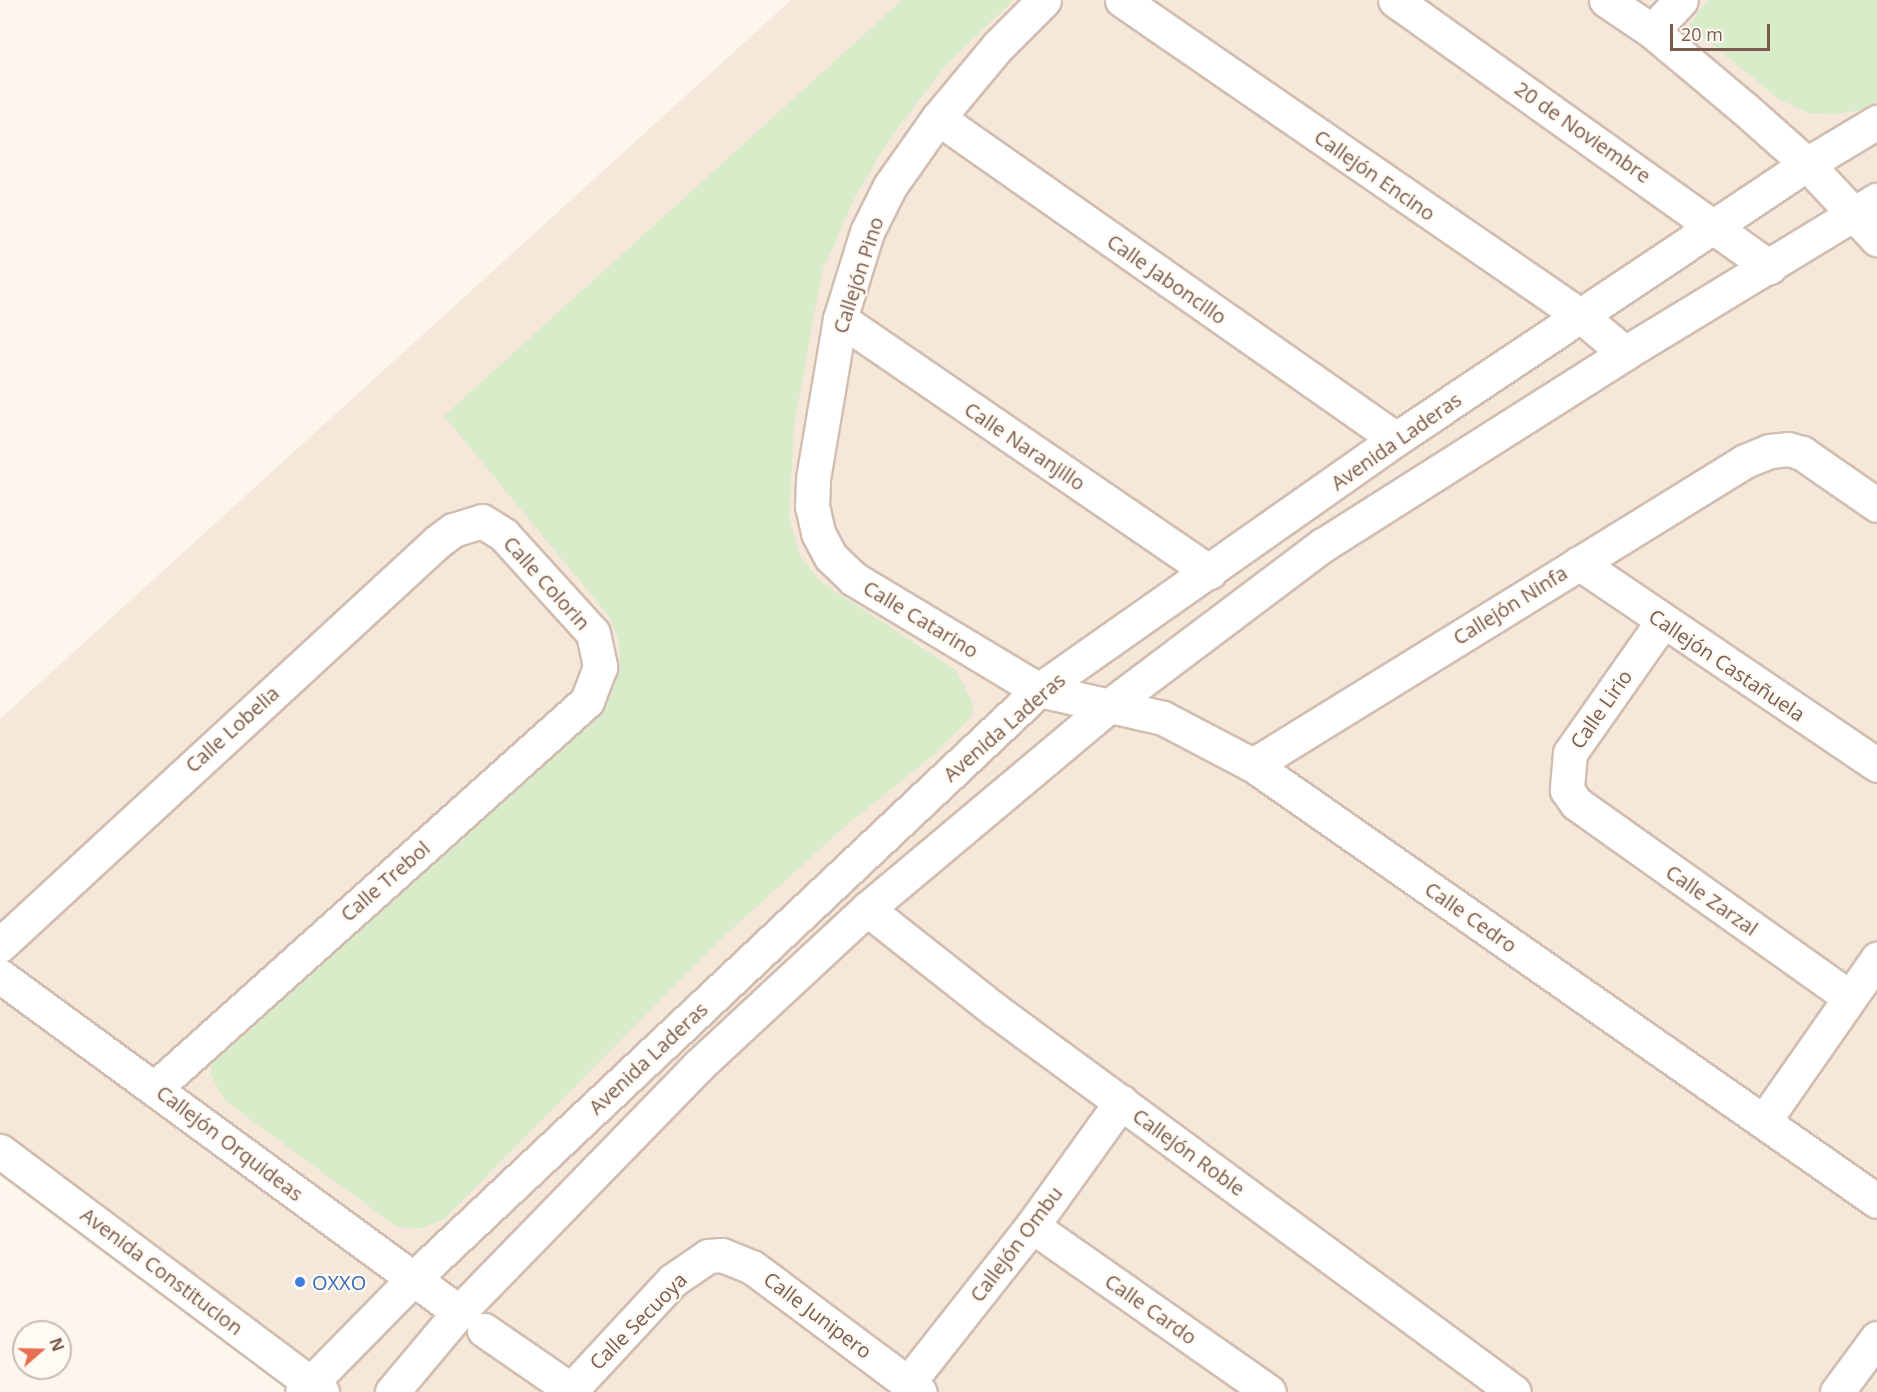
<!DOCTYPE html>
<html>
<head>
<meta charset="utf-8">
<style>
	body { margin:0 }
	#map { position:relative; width:1877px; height:1392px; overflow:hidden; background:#fdf6ec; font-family:"Open Sans",sans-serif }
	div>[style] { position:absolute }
	.residential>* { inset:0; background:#f5e8da }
	.green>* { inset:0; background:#d8ecc9 }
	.roads { filter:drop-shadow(2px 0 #d1beb0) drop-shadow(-2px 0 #d1beb0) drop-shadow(0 2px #d1beb0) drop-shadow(0 -2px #d1beb0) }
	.street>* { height:33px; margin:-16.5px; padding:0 16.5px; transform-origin:16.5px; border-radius:16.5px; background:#fff }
	.secondary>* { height:33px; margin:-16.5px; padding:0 16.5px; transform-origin:16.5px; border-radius:16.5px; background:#fff }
	.dots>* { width:16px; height:16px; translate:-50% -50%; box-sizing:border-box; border:3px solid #fffaf3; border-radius:50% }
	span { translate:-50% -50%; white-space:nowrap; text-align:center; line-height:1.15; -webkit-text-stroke:4.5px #fffaf3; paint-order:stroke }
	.street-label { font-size:20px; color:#7a5c4d }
	.shop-label { font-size:20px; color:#366cbe }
	.left { translate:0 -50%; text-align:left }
	.north { position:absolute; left:12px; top:1320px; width:60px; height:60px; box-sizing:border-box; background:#fffaf3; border:2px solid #cabbb1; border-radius:50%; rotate:70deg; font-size:16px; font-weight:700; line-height:24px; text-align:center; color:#7a5c4d }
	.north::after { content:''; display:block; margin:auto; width:21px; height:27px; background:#e76f51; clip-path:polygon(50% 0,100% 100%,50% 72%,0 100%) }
	.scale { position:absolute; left:1670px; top:24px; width:100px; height:27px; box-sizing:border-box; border:3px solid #7a5c4d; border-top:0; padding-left:8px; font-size:18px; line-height:21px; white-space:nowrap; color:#7a5c4d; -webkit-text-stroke:4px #fffaf3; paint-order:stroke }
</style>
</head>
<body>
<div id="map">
	<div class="residential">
		<div style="clip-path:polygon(791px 0,1877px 0,1877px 1392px,291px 1392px,0 1168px,0 719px)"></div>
	</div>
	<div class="green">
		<div style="clip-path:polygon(902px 0,1014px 0,945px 66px,888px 141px,854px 199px,822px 272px,794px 426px,789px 518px,800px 556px,821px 582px,957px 671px,973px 704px,972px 716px,937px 752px,842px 829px,720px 940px,443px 1220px,421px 1228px,397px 1227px,224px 1100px,211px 1075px,212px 1058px,597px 710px,613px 689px,620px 670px,619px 642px,608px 615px,444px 416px)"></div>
		<div style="clip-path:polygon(1707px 0,1877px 0,1877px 103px,1862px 110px,1836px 114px,1810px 113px,1782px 101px,1689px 26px)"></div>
	</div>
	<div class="roads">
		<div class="street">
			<div style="left:1044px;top:0;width:65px;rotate:135deg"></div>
			<div style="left:998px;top:46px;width:94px;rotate:129.8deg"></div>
			<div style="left:938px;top:118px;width:83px;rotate:125.2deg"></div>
			<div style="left:890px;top:186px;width:51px;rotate:116.6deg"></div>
			<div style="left:867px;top:232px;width:91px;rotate:107.2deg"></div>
			<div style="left:840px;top:319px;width:162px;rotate:99.6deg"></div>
			<div style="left:813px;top:479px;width:27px;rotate:92deg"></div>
			<div style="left:812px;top:506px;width:28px;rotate:77deg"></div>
			<div style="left:818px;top:533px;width:27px;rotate:62deg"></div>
			<div style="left:831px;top:557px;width:32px;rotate:44deg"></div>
			<div style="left:854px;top:579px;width:216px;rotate:31deg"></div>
			<div style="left:1039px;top:690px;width:127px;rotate:12.7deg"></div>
			<div style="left:1163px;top:718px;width:102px;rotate:27.6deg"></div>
			<div style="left:1253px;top:765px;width:761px;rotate:34.94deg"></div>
			<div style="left:1122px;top:0;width:557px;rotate:34.55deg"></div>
			<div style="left:1581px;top:316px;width:57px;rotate:40.1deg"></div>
			<div style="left:1395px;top:0;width:460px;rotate:35.5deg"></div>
			<div style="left:1606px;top:0;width:55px;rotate:34deg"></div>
			<div style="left:1652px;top:31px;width:121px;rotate:40deg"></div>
			<div style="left:1745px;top:109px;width:83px;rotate:41.6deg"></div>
			<div style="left:1807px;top:164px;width:103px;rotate:47deg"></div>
			<div style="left:1652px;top:31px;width:42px;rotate:-46.9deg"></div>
			<div style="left:938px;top:118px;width:559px;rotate:35.03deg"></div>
			<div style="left:840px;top:319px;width:448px;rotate:34.4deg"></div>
			<div style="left:1579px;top:563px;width:360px;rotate:34.1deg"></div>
			<div style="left:1662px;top:622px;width:160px;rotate:125.1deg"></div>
			<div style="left:1570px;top:753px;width:37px;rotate:95deg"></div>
			<div style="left:1567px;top:790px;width:16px;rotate:55deg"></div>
			<div style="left:1576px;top:803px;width:335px;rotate:35.4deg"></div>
			<div style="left:1253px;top:765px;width:578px;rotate:-31.71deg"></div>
			<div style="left:1745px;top:461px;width:27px;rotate:-22deg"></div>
			<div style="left:1770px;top:451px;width:18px;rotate:-6deg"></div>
			<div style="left:1788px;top:449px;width:15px;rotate:16deg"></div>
			<div style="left:1802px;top:453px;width:91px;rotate:34.7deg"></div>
			<div style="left:867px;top:909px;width:163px;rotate:38.3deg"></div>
			<div style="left:995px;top:1010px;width:644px;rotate:36.35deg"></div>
			<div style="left:0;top:945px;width:594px;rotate:-42.68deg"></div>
			<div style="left:437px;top:542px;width:20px;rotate:-37deg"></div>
			<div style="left:453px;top:530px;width:30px;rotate:-17deg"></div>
			<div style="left:482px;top:521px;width:26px;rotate:32deg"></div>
			<div style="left:504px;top:535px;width:132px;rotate:47.8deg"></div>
			<div style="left:593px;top:633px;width:35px;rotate:78deg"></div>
			<div style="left:600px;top:667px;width:36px;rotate:111deg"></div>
			<div style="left:587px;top:701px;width:579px;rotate:138.15deg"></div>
			<div style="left:0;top:976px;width:569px;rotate:36.21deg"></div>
			<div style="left:1764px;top:1121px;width:198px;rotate:-55.1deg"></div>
			<div style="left:1032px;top:1226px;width:289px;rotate:35deg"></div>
			<div style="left:484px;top:1330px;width:109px;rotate:34.6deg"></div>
			<div style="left:908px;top:1383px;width:200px;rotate:-51.7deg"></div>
			<div style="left:1032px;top:1226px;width:153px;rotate:-54.3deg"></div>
			<div style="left:571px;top:1390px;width:150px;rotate:-47.2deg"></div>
			<div style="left:673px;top:1280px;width:42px;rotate:-34.4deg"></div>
			<div style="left:708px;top:1256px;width:14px;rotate:-4deg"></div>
			<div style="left:722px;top:1255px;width:32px;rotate:22deg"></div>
			<div style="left:752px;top:1267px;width:209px;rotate:36.7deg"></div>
			<div style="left:302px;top:1392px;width:157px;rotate:-45.5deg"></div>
			<div style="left:412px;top:1280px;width:861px;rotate:-43.26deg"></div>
			<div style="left:1039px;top:690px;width:436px;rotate:-35.1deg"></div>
			<div style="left:1396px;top:439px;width:495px;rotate:-33.8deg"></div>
			<div style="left:1807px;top:164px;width:82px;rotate:-31deg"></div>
			<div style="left:392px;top:1392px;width:104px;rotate:-50.1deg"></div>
			<div style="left:459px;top:1312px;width:343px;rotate:-45.8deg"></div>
			<div style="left:698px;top:1066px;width:231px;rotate:-42.9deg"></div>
			<div style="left:867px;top:909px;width:316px;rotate:-40deg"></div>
			<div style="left:1109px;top:706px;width:268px;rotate:-37deg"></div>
			<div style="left:1323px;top:545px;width:358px;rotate:-32.4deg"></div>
			<div style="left:1625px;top:353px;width:295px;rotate:-31.3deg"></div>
			<div style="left:1837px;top:1392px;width:67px;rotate:-53.5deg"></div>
		</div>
		<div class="secondary">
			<div style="left:0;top:1151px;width:402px;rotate:36.8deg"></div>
		</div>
	</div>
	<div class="dots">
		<div style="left:300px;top:1282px;background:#3f7fe0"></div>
	</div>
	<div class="street-label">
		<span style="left:1583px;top:132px;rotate:35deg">20 de Noviembre</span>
		<span style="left:1375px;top:175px;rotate:35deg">Callejón Encino</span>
		<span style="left:858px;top:275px;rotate:-72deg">Callejón Pino</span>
		<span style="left:1167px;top:279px;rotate:35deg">Calle Jaboncillo</span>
		<span style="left:1396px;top:441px;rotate:-35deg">Avenida Laderas</span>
		<span style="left:1025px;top:446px;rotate:34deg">Calle Naranjillo</span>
		<span style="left:547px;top:583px;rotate:48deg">Calle Colorin</span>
		<span style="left:1510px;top:605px;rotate:-32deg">Callejón Ninfa</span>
		<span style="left:921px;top:619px;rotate:31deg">Calle Catarino</span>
		<span style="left:1727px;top:665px;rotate:34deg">Callejón Castañuela</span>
		<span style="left:1601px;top:709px;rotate:-55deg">Calle Lirio</span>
		<span style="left:1004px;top:727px;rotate:-41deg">Avenida Laderas</span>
		<span style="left:232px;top:729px;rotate:-42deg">Calle Lobelia</span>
		<span style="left:385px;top:881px;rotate:-41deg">Calle Trebol</span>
		<span style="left:1712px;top:900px;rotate:35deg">Calle Zarzal</span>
		<span style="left:1471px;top:917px;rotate:35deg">Calle Cedro</span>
		<span style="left:648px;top:1058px;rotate:-43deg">Avenida Laderas</span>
		<span style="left:230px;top:1143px;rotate:37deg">Callejón Orquideas</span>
		<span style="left:1189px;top:1152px;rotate:36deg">Callejón Roble</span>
		<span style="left:1016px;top:1244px;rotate:-53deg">Callejón Ombu</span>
		<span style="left:162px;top:1271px;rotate:37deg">Avenida Constitucion</span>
		<span style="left:1151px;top:1309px;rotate:35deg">Calle Cardo</span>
		<span style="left:818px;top:1315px;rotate:37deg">Calle Junipero</span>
		<span style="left:638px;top:1321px;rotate:-45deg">Calle Secuoya</span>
	</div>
	<div class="shop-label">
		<span class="left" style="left:312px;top:1282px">OXXO</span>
	</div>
	<div class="north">N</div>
	<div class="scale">20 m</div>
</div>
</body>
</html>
